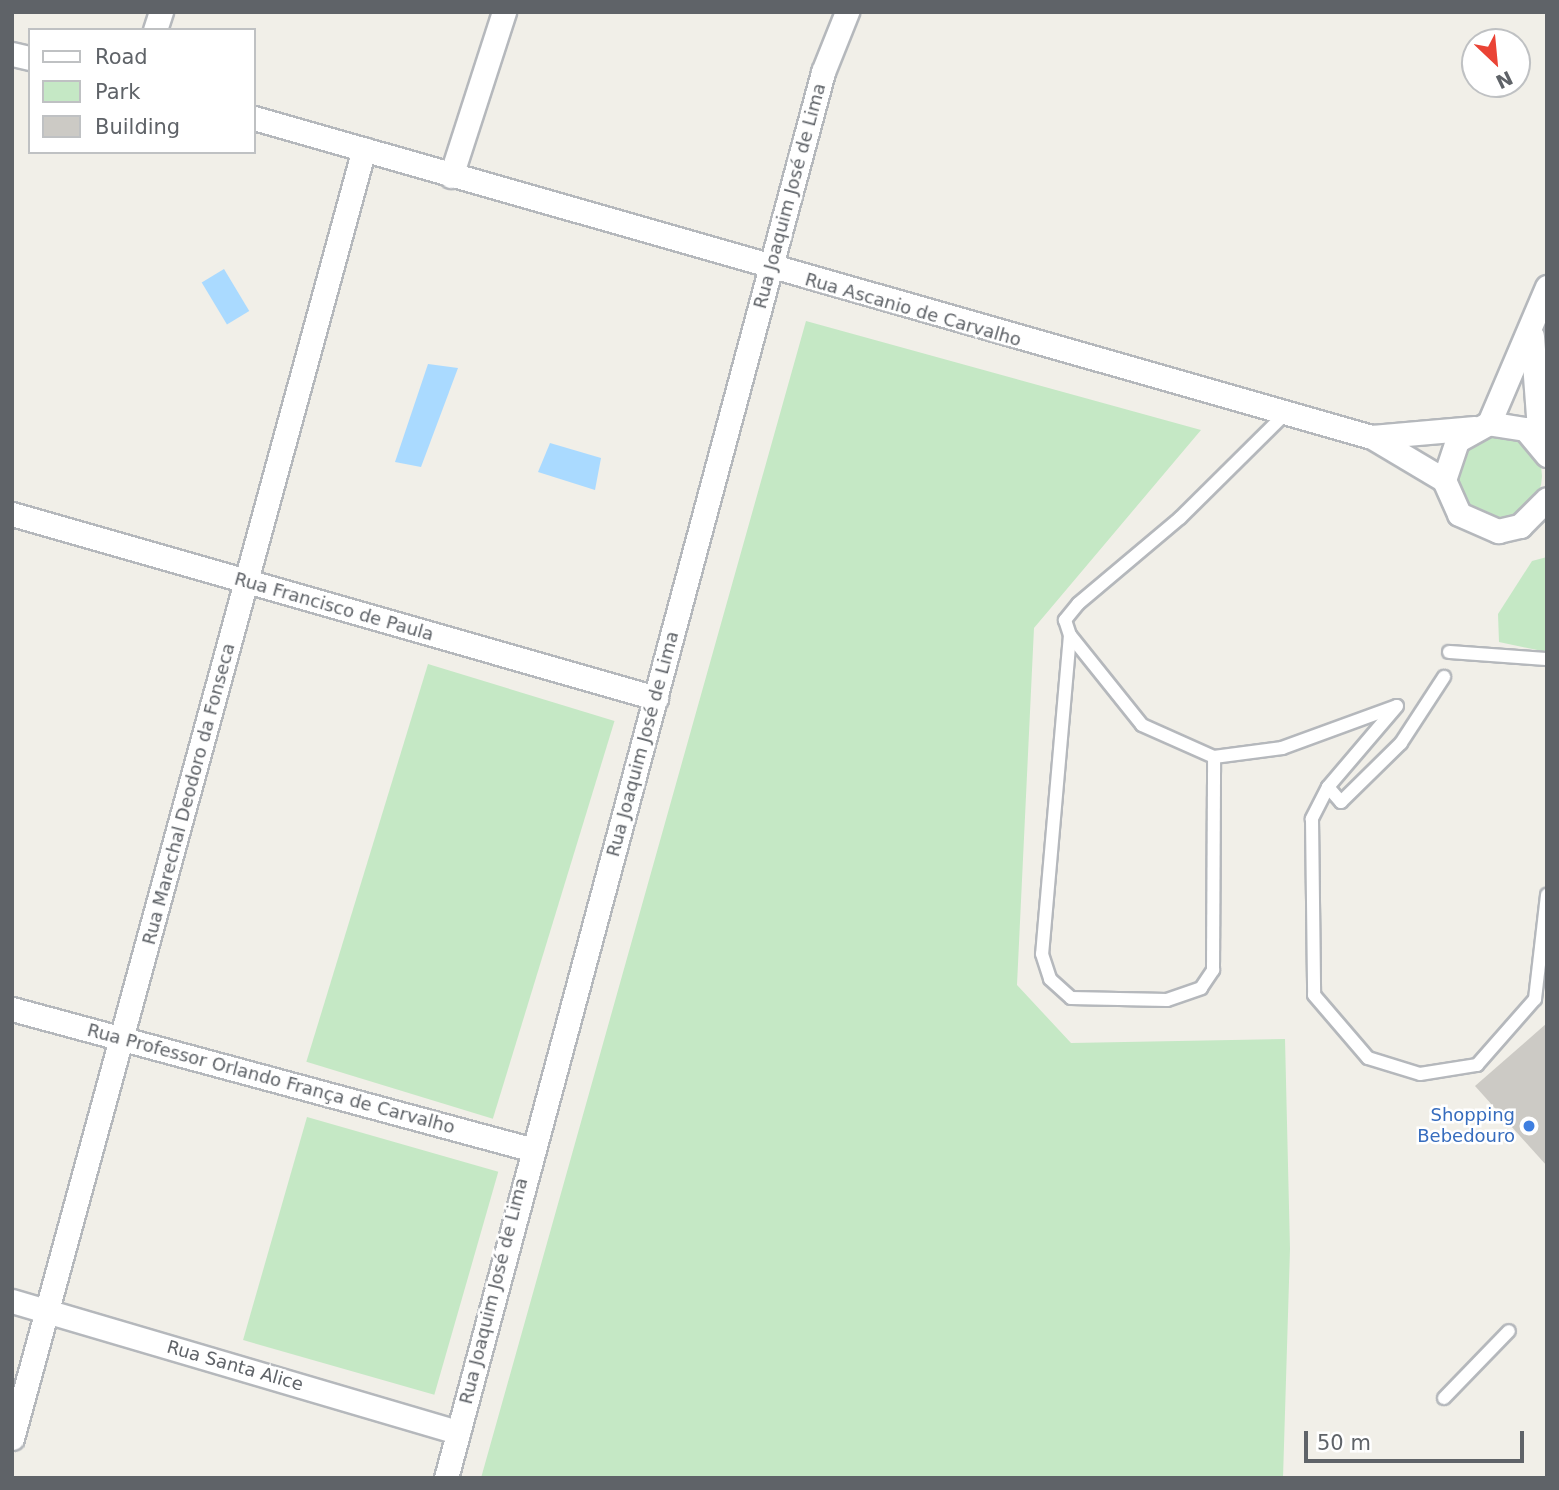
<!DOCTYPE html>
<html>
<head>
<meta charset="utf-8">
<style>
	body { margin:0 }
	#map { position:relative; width:1559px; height:1490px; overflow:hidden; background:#f1efe8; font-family:"DejaVu Sans",sans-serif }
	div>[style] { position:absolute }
	.green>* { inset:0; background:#c5e8c5; transform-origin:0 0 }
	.round { border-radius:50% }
	.water>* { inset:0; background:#aadaff; transform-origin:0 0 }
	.building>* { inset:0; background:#cccac5 }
	.roads { filter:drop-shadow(2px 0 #b5b8bc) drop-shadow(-2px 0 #b5b8bc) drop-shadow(0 2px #b5b8bc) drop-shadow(0 -2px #b5b8bc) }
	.lane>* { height:12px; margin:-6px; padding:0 6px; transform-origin:6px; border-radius:6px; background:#fff }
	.street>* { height:23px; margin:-11.5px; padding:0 11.5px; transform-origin:11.5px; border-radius:11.5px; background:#fff }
	.dots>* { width:19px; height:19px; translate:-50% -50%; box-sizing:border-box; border:4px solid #fff; border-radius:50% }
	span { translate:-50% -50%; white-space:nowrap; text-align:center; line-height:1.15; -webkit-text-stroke:5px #fff; paint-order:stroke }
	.street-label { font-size:18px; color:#5f6368 }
	.shop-label { font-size:18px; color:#366cbe }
	.right { translate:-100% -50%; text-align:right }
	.frame { position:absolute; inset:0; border:14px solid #5f6368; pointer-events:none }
	.legend { position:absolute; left:28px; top:28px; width:228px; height:126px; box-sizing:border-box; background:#fff; border:2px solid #bfc1c3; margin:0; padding:9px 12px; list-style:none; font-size:21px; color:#5f6368 }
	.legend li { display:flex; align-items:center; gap:14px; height:35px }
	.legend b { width:35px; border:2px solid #bfc1c3 }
	.north { position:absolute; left:1461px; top:28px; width:70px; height:70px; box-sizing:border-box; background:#fff; border:2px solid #bfc1c3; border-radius:50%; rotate:154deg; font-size:19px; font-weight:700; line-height:28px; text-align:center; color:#5f6368 }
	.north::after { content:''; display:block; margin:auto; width:24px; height:32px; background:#ea4335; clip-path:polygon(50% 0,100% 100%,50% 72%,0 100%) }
	.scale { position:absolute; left:1304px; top:1431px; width:220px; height:32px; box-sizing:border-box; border:4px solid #5f6368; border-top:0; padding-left:9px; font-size:21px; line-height:24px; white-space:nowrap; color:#5f6368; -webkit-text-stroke:5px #fff; paint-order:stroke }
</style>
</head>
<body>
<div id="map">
	<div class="green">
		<div style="clip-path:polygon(806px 321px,1201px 430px,1034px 628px,1017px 985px,1071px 1043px,1285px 1039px,1290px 1249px,1283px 1478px,481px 1478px)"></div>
		<div class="round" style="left:1458px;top:434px;width:84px;height:84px"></div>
		<div style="clip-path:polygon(1547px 557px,1547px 652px,1499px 642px,1498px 614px,1532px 561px)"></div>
		<div style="left:428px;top:664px;width:195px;height:416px;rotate:17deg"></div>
		<div style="left:307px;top:1117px;width:199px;height:232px;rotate:16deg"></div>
	</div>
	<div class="water">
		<div style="left:224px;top:269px;width:49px;height:26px;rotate:59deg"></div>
		<div style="clip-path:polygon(428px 364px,458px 368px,421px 467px,395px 462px)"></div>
		<div style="clip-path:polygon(550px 443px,601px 458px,595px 490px,538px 472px)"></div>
	</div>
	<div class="building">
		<div style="clip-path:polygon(1547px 1023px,1547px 1166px,1475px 1086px)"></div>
	</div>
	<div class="roads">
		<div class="lane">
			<div style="left:1284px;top:415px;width:146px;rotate:135.3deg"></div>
			<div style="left:1180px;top:518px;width:133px;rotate:139.9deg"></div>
			<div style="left:1078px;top:604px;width:21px;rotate:129deg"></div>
			<div style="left:1065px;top:620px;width:16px;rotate:72deg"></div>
			<div style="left:1070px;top:635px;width:115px;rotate:51.3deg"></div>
			<div style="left:1142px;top:725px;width:79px;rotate:24deg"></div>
			<div style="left:1214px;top:757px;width:69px;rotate:-7.5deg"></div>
			<div style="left:1282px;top:748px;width:122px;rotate:-20.1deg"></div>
			<div style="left:1070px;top:635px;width:320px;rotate:95deg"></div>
			<div style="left:1042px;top:954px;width:26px;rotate:72deg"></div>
			<div style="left:1050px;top:979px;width:28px;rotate:42deg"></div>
			<div style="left:1071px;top:998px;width:96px;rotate:1.2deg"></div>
			<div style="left:1167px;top:1000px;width:36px;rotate:-19deg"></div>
			<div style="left:1201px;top:988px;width:22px;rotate:-56deg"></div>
			<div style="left:1213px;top:970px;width:213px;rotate:-89.7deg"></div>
			<div style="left:1449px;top:652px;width:98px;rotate:4.1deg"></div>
			<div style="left:1397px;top:706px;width:106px;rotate:130.4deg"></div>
			<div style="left:1328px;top:787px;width:36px;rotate:117deg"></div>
			<div style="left:1312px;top:819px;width:176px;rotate:89.3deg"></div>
			<div style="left:1314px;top:995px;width:83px;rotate:49.4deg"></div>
			<div style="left:1368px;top:1058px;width:54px;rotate:17.1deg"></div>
			<div style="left:1420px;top:1074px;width:58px;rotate:-9deg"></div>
			<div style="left:1477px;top:1065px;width:88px;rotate:-48.7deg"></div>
			<div style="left:1535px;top:999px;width:105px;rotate:-83.4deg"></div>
			<div style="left:1328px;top:787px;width:20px;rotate:49deg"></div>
			<div style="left:1341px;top:802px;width:84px;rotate:-44.5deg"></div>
			<div style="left:1401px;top:743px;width:79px;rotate:-56.9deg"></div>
			<div style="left:1444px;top:1398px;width:93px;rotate:-45.9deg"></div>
		</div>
		<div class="street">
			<div style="left:155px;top:30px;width:19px;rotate:-72deg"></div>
			<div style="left:12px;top:54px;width:18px;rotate:13deg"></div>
			<div style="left:254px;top:118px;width:1163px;rotate:15.93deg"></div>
			<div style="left:1372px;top:437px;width:84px;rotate:30.8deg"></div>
			<div style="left:451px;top:176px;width:172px;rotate:-72.1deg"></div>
			<div style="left:1532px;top:336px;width:106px;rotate:85.7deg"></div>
			<div style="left:1489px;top:423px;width:148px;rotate:-66.9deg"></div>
			<div style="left:1372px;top:437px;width:103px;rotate:-5deg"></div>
			<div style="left:1547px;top:455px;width:34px;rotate:-130deg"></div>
			<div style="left:1525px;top:429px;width:36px;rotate:-171deg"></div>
			<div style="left:1489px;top:423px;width:37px;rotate:151deg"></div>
			<div style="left:1457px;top:441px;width:41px;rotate:108.4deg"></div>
			<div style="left:1444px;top:480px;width:37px;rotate:66deg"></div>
			<div style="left:1459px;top:514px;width:43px;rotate:23.6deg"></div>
			<div style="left:1498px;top:531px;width:23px;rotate:-13deg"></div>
			<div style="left:1520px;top:526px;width:38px;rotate:-45deg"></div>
			<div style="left:12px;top:514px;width:670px;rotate:15.95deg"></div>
			<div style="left:12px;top:1009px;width:537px;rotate:15.12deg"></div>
			<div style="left:12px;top:1301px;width:465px;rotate:16.4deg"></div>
			<div style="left:12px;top:1438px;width:1336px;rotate:-74.73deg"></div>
			<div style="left:446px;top:1478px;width:1456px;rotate:-74.99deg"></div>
			<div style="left:823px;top:72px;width:65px;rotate:-68.2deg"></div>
		</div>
	</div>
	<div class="dots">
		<div style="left:1529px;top:1126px;background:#3f7fe0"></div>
	</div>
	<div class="street-label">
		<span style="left:790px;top:196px;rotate:-75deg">Rua Joaquim José de Lima</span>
		<span style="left:913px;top:310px;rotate:16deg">Rua Ascanio de Carvalho</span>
		<span style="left:334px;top:607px;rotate:16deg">Rua Francisco de Paula</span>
		<span style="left:643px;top:744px;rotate:-75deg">Rua Joaquim José de Lima</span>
		<span style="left:189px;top:794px;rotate:-75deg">Rua Marechal Deodoro da Fonseca</span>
		<span style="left:271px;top:1079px;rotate:15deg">Rua Professor Orlando França de Carvalho</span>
		<span style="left:494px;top:1291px;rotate:-76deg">Rua Joaquim José de Lima</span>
		<span style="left:235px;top:1366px;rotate:16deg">Rua Santa Alice</span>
	</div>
	<div class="shop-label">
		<span class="right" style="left:1515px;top:1126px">Shopping<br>Bebedouro</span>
	</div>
	<div class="frame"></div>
	<ul class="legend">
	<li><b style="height:9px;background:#fff"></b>Road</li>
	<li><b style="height:19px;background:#c5e8c5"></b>Park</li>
	<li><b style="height:19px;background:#cccac5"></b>Building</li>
	</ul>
	<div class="north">N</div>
	<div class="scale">50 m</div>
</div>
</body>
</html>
